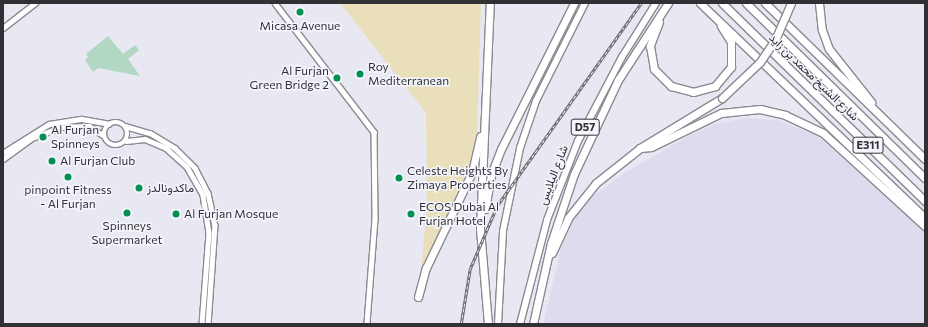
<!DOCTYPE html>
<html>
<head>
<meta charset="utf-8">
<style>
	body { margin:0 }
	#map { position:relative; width:928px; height:327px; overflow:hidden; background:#e8e8f2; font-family:Commissioner,Vazirmatn,sans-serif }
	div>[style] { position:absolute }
	.built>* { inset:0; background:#dcdcee }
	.green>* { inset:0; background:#b2d7c3 }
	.sand>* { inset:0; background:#e9dfba }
	.roads { filter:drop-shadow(1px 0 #8a8a93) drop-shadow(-1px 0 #8a8a93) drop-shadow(0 1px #8a8a93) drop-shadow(0 -1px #8a8a93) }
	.tertiary>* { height:4.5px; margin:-2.25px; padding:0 2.25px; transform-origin:2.25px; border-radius:2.25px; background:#fff }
	.tertiary>.ring { margin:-2.25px; padding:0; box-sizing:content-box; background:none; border:4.5px solid #fff; border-radius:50% }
	.trunk>* { height:6px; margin:-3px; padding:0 3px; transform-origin:3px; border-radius:3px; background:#fff }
	.motorway>* { height:7px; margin:-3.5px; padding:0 3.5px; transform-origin:3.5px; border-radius:3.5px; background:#fff }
	.rail>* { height:2.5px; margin-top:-1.25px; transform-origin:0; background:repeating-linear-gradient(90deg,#f5f5fe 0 3px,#66666c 0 6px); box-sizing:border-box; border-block:1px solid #66666c }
	.bridges { filter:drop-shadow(1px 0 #8a8a93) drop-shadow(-1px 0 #8a8a93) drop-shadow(0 1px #8a8a93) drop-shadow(0 -1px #8a8a93) }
	.motorway-bridge>* { height:7px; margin:-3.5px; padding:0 3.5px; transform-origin:3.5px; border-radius:3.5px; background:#fff }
	.dots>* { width:11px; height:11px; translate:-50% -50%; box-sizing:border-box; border:2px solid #f5f5fe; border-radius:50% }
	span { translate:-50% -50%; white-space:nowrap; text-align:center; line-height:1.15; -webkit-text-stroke:3px #f5f5fe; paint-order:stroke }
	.shield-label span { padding:1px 3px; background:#f5f5fe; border:1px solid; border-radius:3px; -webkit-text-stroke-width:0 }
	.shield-label { font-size:11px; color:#313135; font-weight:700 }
	.poi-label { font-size:12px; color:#313135 }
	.left { translate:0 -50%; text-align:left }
	.right { translate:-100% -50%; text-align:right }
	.street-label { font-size:12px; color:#313135 }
	.frame { position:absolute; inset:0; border:4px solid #313135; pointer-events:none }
</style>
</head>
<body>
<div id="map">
	<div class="built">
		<div style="clip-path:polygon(745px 118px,777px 120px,818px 136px,925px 232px,925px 324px,543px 324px,562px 245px,576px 216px,593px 196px,626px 172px,694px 133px,715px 124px)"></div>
	</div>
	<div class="green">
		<div style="clip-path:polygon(108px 36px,123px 54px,135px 45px,139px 50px,128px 59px,140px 76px,98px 68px,93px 72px,85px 60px,88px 57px,86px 54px)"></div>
	</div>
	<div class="sand">
		<div style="clip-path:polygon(340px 3px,481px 3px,477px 137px,472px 159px,421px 273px,427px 207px,426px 113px)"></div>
	</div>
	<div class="roads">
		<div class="tertiary">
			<div style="left:275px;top:3px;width:163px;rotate:52.5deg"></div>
			<div style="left:374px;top:132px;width:87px;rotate:89.3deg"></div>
			<div style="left:375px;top:219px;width:105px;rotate:94.4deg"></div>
			<div style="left:3px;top:28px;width:41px;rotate:-38deg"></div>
			<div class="ring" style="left:104px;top:122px;width:19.5px;height:19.5px"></div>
			<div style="left:125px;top:126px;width:26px;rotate:16deg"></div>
			<div style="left:150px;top:133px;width:29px;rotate:31deg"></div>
			<div style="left:175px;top:148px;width:28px;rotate:45deg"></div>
			<div style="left:195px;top:168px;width:28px;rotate:63deg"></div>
			<div style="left:208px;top:193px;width:33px;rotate:78deg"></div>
			<div style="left:215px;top:225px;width:99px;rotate:94deg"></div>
			<div style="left:126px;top:141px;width:19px;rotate:-6deg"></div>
			<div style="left:145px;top:139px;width:23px;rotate:23deg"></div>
			<div style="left:166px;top:148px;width:28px;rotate:42deg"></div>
			<div style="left:187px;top:167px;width:32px;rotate:60deg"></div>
			<div style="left:203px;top:195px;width:38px;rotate:81deg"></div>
			<div style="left:209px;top:233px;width:91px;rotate:94.4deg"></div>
			<div style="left:3px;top:153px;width:54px;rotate:-32.2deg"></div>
			<div style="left:49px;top:124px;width:33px;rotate:-9deg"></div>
			<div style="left:82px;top:119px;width:27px;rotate:10deg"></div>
			<div style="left:3px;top:159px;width:36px;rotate:-36deg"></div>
			<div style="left:32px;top:138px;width:30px;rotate:-21deg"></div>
			<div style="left:60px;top:127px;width:29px;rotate:-2deg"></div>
			<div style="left:89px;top:126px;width:17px;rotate:33deg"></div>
		</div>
		<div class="trunk">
			<div style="left:498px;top:324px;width:93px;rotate:-86.9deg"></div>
			<div style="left:503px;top:231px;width:85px;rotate:-78.4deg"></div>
			<div style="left:520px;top:148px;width:50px;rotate:-71.2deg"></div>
			<div style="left:536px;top:101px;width:110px;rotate:-63.4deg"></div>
			<div style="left:520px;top:324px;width:107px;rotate:-75.4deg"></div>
			<div style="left:547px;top:220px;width:85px;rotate:-68.6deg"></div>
			<div style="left:578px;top:141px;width:95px;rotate:-62.4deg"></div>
			<div style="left:622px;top:57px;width:64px;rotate:-57.8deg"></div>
		</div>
		<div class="motorway">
			<div style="left:700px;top:3px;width:311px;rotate:43.7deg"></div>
			<div style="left:722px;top:3px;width:284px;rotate:44.3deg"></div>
			<div style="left:746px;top:3px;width:250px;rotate:44.4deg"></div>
			<div style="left:765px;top:3px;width:223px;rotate:44.3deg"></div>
			<div style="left:819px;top:3px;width:27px;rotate:84deg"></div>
			<div style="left:822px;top:30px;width:20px;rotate:70deg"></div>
			<div style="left:829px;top:49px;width:68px;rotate:51.6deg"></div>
			<div style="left:659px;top:22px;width:26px;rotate:111deg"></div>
			<div style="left:650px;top:46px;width:23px;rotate:80deg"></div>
			<div style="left:654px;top:69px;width:24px;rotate:45deg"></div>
			<div style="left:671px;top:86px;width:23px;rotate:15deg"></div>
			<div style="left:693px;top:92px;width:23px;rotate:-15deg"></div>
			<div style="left:715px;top:86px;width:25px;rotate:-50deg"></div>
			<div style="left:731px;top:67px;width:25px;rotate:-90deg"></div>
			<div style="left:731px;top:42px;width:19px;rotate:-122deg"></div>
			<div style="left:640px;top:148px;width:11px;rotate:-5deg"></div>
			<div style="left:651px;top:147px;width:78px;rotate:-25.9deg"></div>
			<div style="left:721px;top:113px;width:39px;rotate:-6deg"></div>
			<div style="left:760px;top:109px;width:26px;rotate:13deg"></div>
			<div style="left:785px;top:115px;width:42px;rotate:25.3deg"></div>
			<div style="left:823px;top:133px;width:138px;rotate:42.4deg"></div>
			<div style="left:485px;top:209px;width:35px;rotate:-80deg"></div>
			<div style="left:491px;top:175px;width:28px;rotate:-69deg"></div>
			<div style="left:501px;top:149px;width:163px;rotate:-63.4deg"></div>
			<div style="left:552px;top:253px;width:38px;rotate:-65deg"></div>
			<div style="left:568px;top:218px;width:45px;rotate:-51.3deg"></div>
			<div style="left:596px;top:183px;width:56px;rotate:-38.5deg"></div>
			<div style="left:640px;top:148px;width:96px;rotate:-31.4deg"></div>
			<div style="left:418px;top:297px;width:30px;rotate:-75deg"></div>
			<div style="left:426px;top:268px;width:106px;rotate:-64.4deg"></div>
			<div style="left:472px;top:172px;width:37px;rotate:-77deg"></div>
			<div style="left:488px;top:324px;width:96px;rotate:-94.8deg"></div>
			<div style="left:480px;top:228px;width:225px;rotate:-87.5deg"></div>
			<div style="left:533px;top:324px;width:83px;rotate:-77.5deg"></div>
			<div style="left:551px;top:243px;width:73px;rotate:-71.6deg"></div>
			<div style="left:574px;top:174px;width:104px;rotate:-64.9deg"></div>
			<div style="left:618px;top:80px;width:92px;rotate:-57deg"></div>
		</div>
	</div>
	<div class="rail">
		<div style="left:461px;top:324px;width:56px;rotate:-80.7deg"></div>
		<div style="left:470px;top:269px;width:69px;rotate:-66.8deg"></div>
		<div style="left:497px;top:206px;width:249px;rotate:-54.6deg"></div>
	</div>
	<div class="bridges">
		<div class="motorway-bridge">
			<div style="left:722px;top:98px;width:52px;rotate:-43.5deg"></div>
			<div style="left:760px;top:62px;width:27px;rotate:-56deg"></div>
			<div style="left:775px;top:40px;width:40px;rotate:-66.6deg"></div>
		</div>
	</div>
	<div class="dots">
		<div style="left:300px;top:12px;background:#039151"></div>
		<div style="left:360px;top:74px;background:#039151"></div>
		<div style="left:337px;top:78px;background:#039151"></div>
		<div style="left:43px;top:137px;background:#039151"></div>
		<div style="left:52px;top:161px;background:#039151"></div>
		<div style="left:68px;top:177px;background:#039151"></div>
		<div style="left:399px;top:178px;background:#039151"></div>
		<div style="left:139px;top:188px;background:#039151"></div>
		<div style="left:127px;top:213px;background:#039151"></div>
		<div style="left:176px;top:214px;background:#039151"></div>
		<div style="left:411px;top:214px;background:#039151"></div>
	</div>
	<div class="shield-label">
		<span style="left:585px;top:127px">D57</span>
		<span style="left:868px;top:145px">E311</span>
	</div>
	<div class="poi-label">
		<span style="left:300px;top:26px">Micasa Avenue</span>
		<span class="left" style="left:368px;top:74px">Roy<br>Mediterranean</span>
		<span class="right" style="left:329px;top:78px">Al Furjan<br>Green Bridge 2</span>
		<span class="left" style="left:51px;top:137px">Al Furjan<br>Spinneys</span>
		<span class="left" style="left:60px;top:161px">Al Furjan Club</span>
		<span class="left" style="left:407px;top:178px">Celeste Heights By<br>Zimaya Properties</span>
		<span class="left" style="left:147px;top:188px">ماكدونالدز</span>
		<span style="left:68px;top:197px">pinpoint Fitness<br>- Al Furjan</span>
		<span class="left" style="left:419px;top:214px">ECOS Dubai Al<br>Furjan Hotel</span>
		<span class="left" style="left:184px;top:214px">Al Furjan Mosque</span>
		<span style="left:127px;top:233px">Spinneys<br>Supermarket</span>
	</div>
	<div class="street-label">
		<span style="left:814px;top:77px;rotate:44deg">شارع الشيخ محمد بن زايد</span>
		<span style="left:553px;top:175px;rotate:-69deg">شارع اليلايس</span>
	</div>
	<div class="frame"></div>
</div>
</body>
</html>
